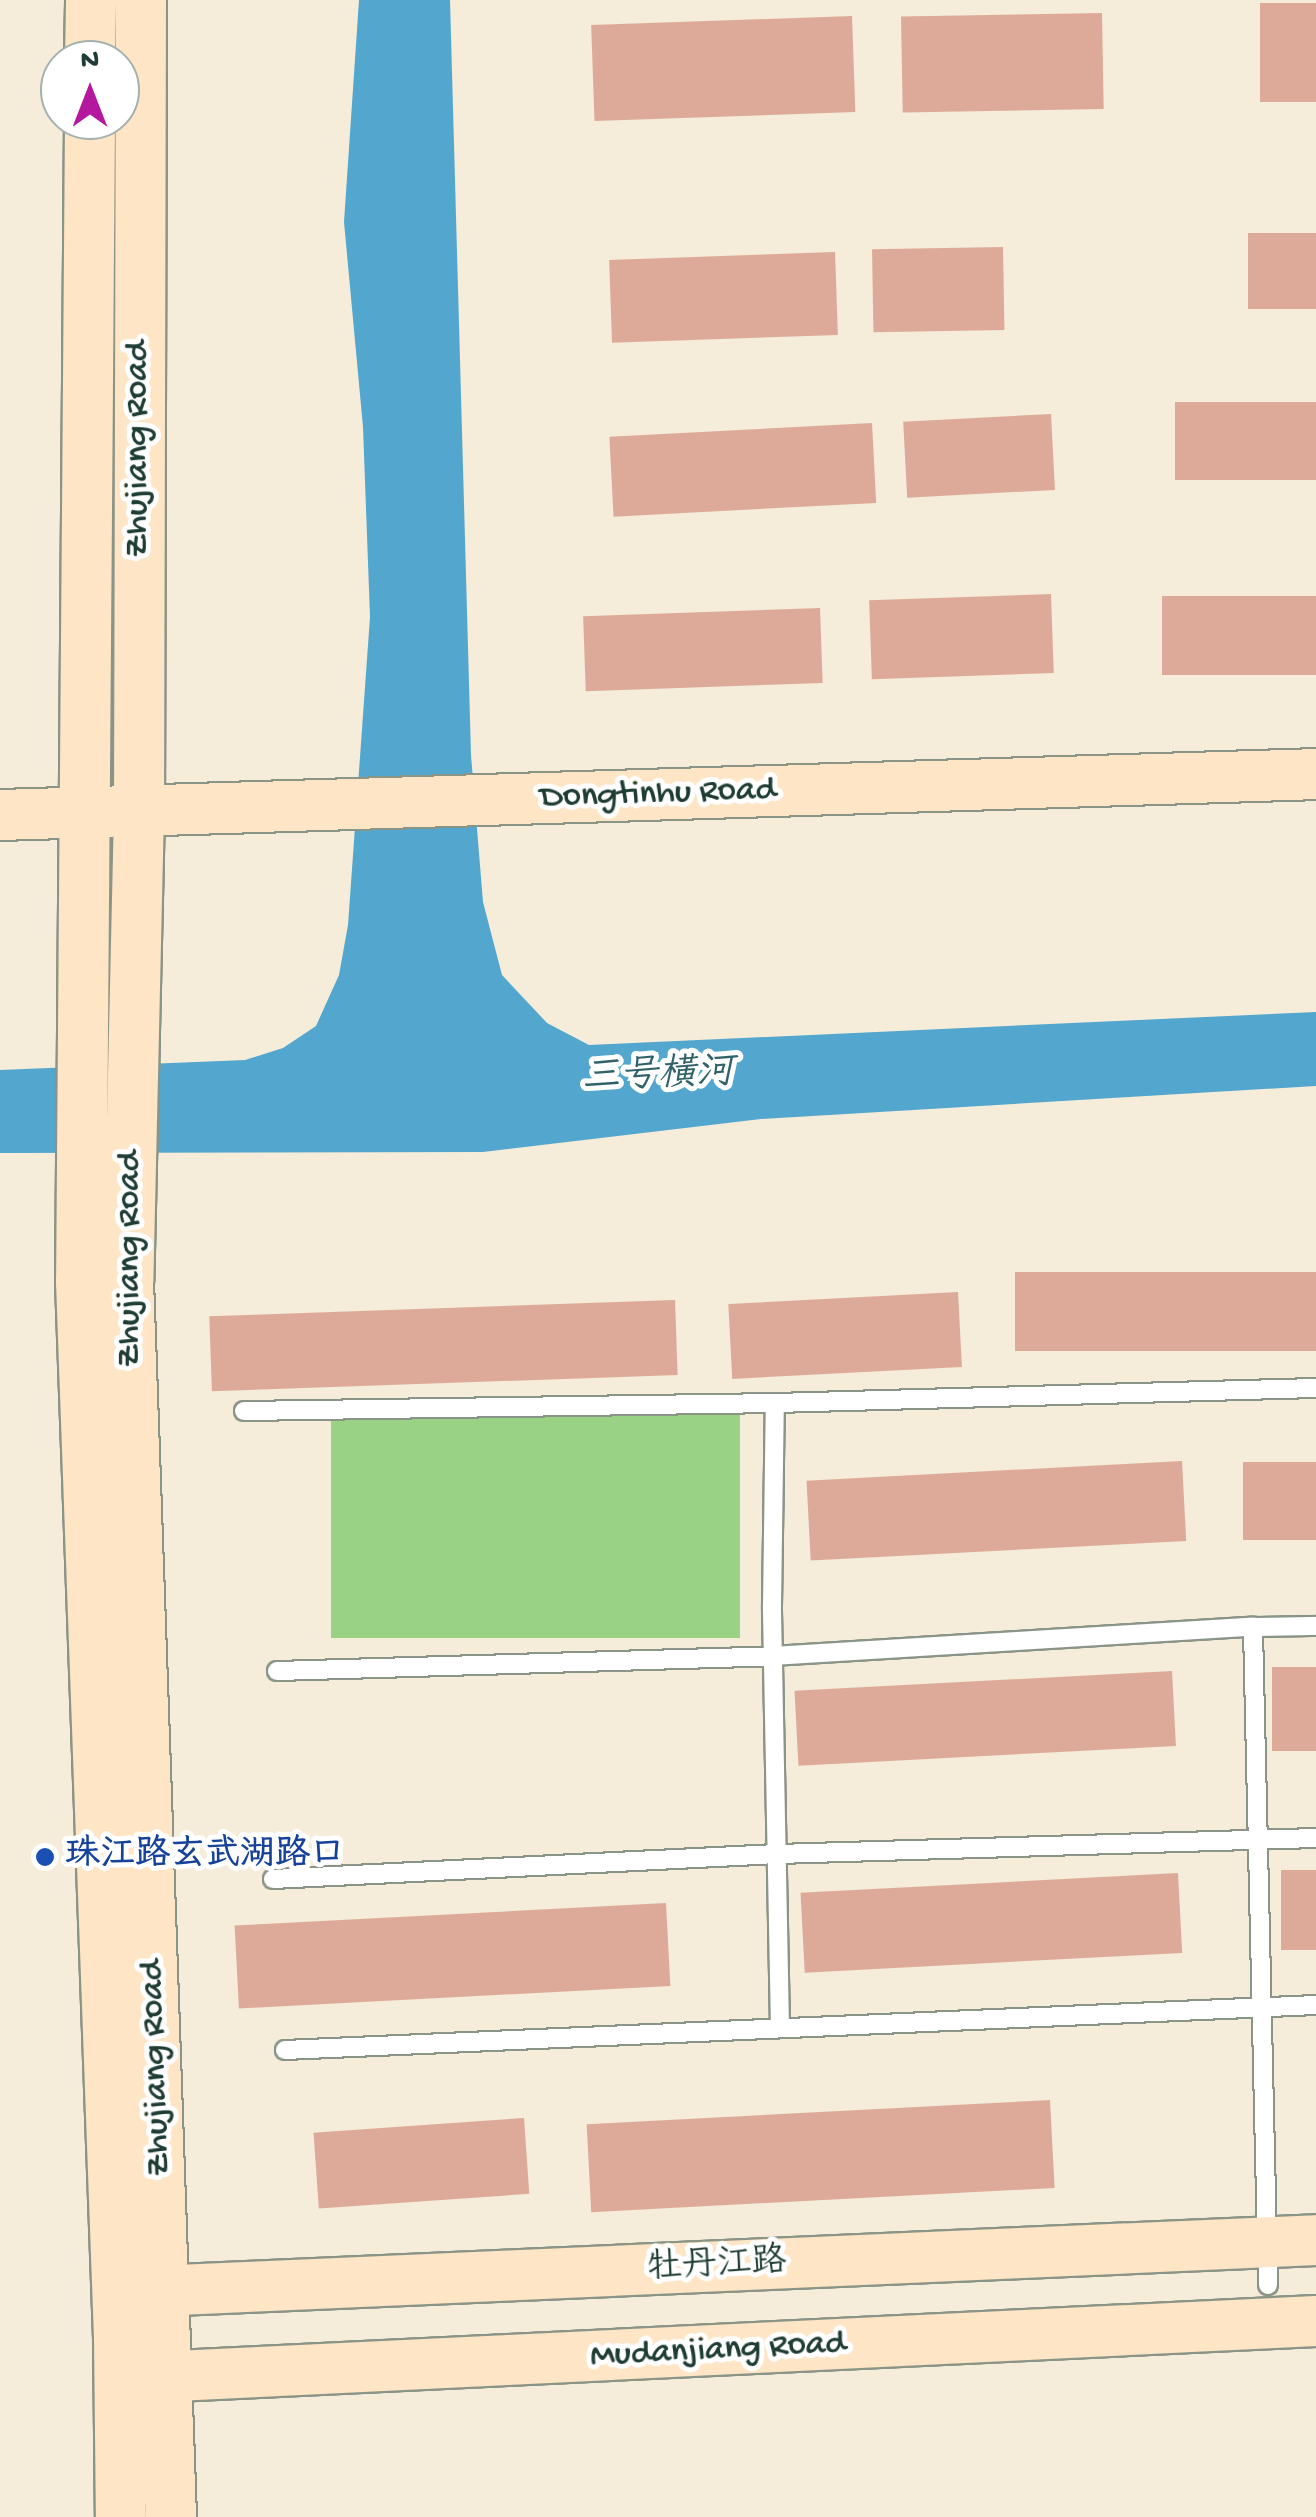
<!DOCTYPE html>
<html>
<head>
<meta charset="utf-8">
<style>
	body { margin:0 }
	#map { position:relative; width:1316px; height:2517px; overflow:hidden; background:#f5ecda; font-family:"Gochi Hand","LXGW WenKai TC",sans-serif }
	div>[style] { position:absolute }
	.green>* { inset:0; background:#9ad285; transform-origin:0 0 }
	.water>* { inset:0; background:#53a7ce }
	.building>* { inset:0; background:#da9; transform-origin:0 0 }
	.roads { filter:drop-shadow(2px 0 #8a9487) drop-shadow(-2px 0 #8a9487) drop-shadow(0 2px #8a9487) drop-shadow(0 -2px #8a9487) }
	.lane>* { height:18px; margin:-9px; padding:0 9px; transform-origin:9px; border-radius:9px; background:#fff }
	.secondary>* { height:50px; margin:-25px; padding:0 25px; transform-origin:25px; border-radius:25px; background:#fde5c5 }
	.dots>* { width:28px; height:28px; translate:-50% -50%; box-sizing:border-box; border:5px solid #fff; border-radius:50% }
	span { translate:-50% -50%; white-space:nowrap; text-align:center; line-height:1.15; -webkit-text-stroke:10px #fff; paint-order:stroke }
	.street-label { font-size:35px; color:#1f3d34 }
	.transit-label { font-size:35px; color:#164399; font-weight:700 }
	.left { translate:0 -50%; text-align:left }
	.water-label { font-size:38px; color:#31626a; font-style:italic }
	.north { position:absolute; left:40px; top:40px; width:100px; height:100px; box-sizing:border-box; background:#fff; border:2px solid #a5b1ae; border-radius:50%; rotate:0deg; font-size:28px; font-weight:700; line-height:40px; text-align:center; color:#1f3d34 }
	.north::after { content:''; display:block; margin:auto; width:35px; height:45px; background:#b5179e; clip-path:polygon(50% 0,100% 100%,50% 72%,0 100%) }
</style>
</head>
<body>
<div id="map">
	<div class="green">
		<div style="left:331px;top:1413px;width:409px;height:225px"></div>
	</div>
	<div class="water">
		<div style="clip-path:polygon(359px 0,450px 0,471px 755px,483px 902px,502px 975px,547px 1023px,589px 1045px,1316px 1012px,1316px 1086px,761px 1119px,483px 1152px,0 1153px,0 1070px,245px 1060px,283px 1048px,316px 1026px,339px 975px,348px 925px,370px 617px,363px 427px,344px 222px)"></div>
	</div>
	<div class="building">
		<div style="left:1316px;top:3px;width:99px;height:56px;rotate:90deg"></div>
		<div style="left:1102px;top:13px;width:96px;height:201px;rotate:89deg"></div>
		<div style="left:852px;top:16px;width:96px;height:261px;rotate:88deg"></div>
		<div style="left:1248px;top:233px;width:68px;height:76px"></div>
		<div style="left:1003px;top:247px;width:83px;height:131px;rotate:89deg"></div>
		<div style="left:835px;top:252px;width:83px;height:226px;rotate:88deg"></div>
		<div style="left:1316px;top:402px;width:78px;height:141px;rotate:90deg"></div>
		<div style="left:1051px;top:414px;width:76px;height:148px;rotate:87deg"></div>
		<div style="left:872px;top:423px;width:80px;height:263px;rotate:87deg"></div>
		<div style="left:1051px;top:594px;width:79px;height:182px;rotate:88deg"></div>
		<div style="left:1316px;top:596px;width:79px;height:154px;rotate:90deg"></div>
		<div style="left:820px;top:608px;width:75px;height:237px;rotate:88deg"></div>
		<div style="left:1316px;top:1272px;width:79px;height:301px;rotate:90deg"></div>
		<div style="left:958px;top:1292px;width:75px;height:230px;rotate:87deg"></div>
		<div style="left:675px;top:1300px;width:75px;height:466px;rotate:88deg"></div>
		<div style="left:1182px;top:1461px;width:80px;height:376px;rotate:87deg"></div>
		<div style="left:1316px;top:1462px;width:78px;height:73px;rotate:90deg"></div>
		<div style="left:1316px;top:1667px;width:84px;height:44px;rotate:90deg"></div>
		<div style="left:1172px;top:1671px;width:75px;height:378px;rotate:87deg"></div>
		<div style="left:1316px;top:1870px;width:80px;height:35px;rotate:90deg"></div>
		<div style="left:1178px;top:1873px;width:80px;height:378px;rotate:87deg"></div>
		<div style="left:666px;top:1903px;width:83px;height:432px;rotate:87deg"></div>
		<div style="left:1050px;top:2100px;width:88px;height:464px;rotate:87deg"></div>
		<div style="left:524px;top:2118px;width:76px;height:211px;rotate:86deg"></div>
	</div>
	<div class="roads">
		<div class="lane">
			<div style="left:244px;top:1411px;width:531px;rotate:-0.86deg"></div>
			<div style="left:277px;top:1671px;width:496px;rotate:-1.7deg"></div>
			<div style="left:773px;top:1656px;width:481px;rotate:-3.5deg"></div>
			<div style="left:273px;top:1879px;width:505px;rotate:-2.84deg"></div>
			<div style="left:777px;top:1854px;width:539px;rotate:-1.7deg"></div>
			<div style="left:780px;top:2028px;width:422px;rotate:-91.1deg"></div>
			<div style="left:772px;top:1606px;width:203px;rotate:-89.2deg"></div>
			<div style="left:775px;top:1403px;width:541px;rotate:-1.59deg"></div>
			<div style="left:285px;top:2050px;width:1032px;rotate:-2.5deg"></div>
			<div style="left:1268px;top:2285px;width:658px;rotate:-91.31deg"></div>
			<div style="left:1253px;top:1627px;width:63px;rotate:-0.9deg"></div>
		</div>
		<div class="secondary">
			<div style="left:141px;top:0;width:811px;rotate:90.14deg"></div>
			<div style="left:139px;top:811px;width:469px;rotate:91.3deg"></div>
			<div style="left:128px;top:1280px;width:1238px;rotate:88.01deg"></div>
			<div style="left:90px;top:60px;width:60px;rotate:-89deg"></div>
			<div style="left:90px;top:120px;width:1162px;rotate:90.44deg"></div>
			<div style="left:81px;top:1282px;width:1057px;rotate:87.94deg"></div>
			<div style="left:119px;top:2338px;width:179px;rotate:89.4deg"></div>
			<div style="left:0;top:815px;width:1317px;rotate:-1.78deg"></div>
			<div style="left:132px;top:2292px;width:1185px;rotate:-2.51deg"></div>
			<div style="left:134px;top:2378px;width:1183px;rotate:-2.76deg"></div>
		</div>
	</div>
	<div class="dots">
		<div style="left:45px;top:1857px;background:#1a4fb4"></div>
	</div>
	<div class="street-label">
		<span style="left:139px;top:449px;rotate:-90deg">Zhujiang Road</span>
		<span style="left:658px;top:795px;rotate:-2deg">Dongtinhu Road</span>
		<span style="left:131px;top:1259px;rotate:-90deg">Zhujiang Road</span>
		<span style="left:157px;top:2068px;rotate:-92deg">Zhujiang Road</span>
		<span style="left:717px;top:2267px;rotate:-3deg">牡丹江路</span>
		<span style="left:718px;top:2351px;rotate:-3deg">Mudanjiang Road</span>
	</div>
	<div class="transit-label">
		<span class="left" style="left:65px;top:1857px">珠江路玄武湖路口</span>
	</div>
	<div class="water-label">
		<span style="left:658px;top:1078px;rotate:-2deg">三号横河</span>
	</div>
	<div class="north">N</div>
</div>
</body>
</html>
